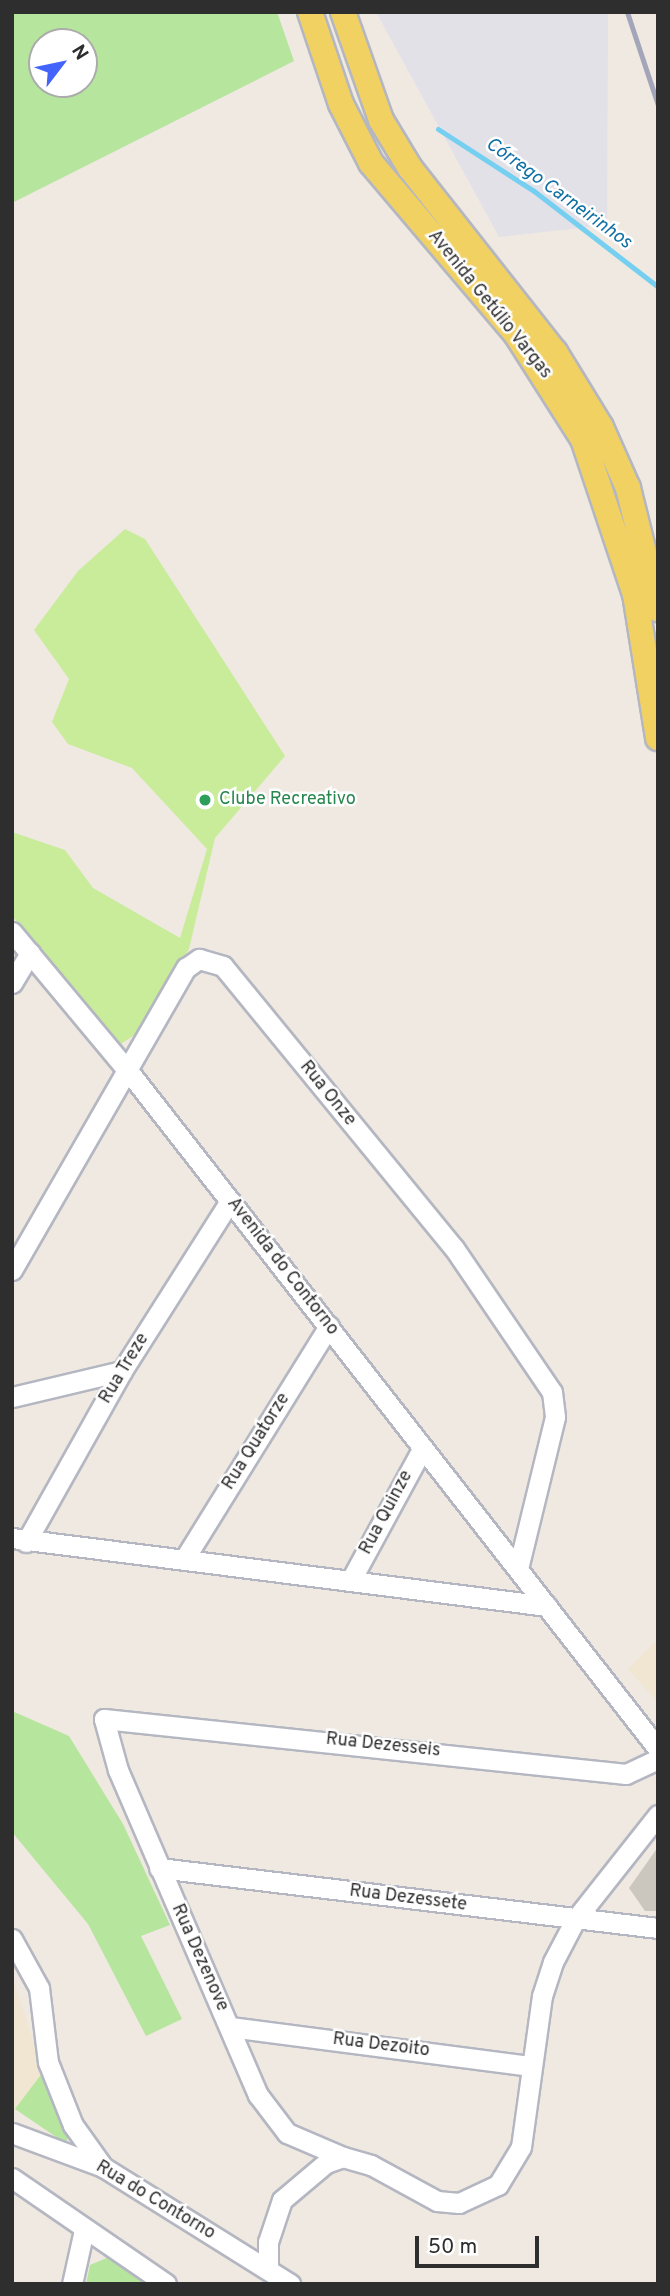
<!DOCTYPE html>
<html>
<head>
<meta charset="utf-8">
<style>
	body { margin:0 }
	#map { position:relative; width:670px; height:2296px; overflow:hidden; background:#efe9e1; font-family:Overpass,sans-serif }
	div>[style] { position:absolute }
	.industrial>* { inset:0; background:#e3e1e8 }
	.education>* { inset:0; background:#f0e6d1 }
	.green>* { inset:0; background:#b6e59e }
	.pitch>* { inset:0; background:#c9ec9a }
	.stream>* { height:5px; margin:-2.5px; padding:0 2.5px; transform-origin:2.5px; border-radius:2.5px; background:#75cff0 }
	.building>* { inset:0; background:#cbc7bf }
	.roads { filter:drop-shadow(2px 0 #b4b7c1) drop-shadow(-2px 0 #b4b7c1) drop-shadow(0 2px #b4b7c1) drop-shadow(0 -2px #b4b7c1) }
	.minor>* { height:19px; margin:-9.5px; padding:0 9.5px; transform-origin:9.5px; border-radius:9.5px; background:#fff }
	.major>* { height:24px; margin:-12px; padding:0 12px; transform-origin:12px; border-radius:12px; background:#f2d163 }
	.rail>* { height:5px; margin:-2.5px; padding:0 2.5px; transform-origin:2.5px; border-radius:2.5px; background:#a3a6b8 }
	.dots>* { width:19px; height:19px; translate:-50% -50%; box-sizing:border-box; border:4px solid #fff; border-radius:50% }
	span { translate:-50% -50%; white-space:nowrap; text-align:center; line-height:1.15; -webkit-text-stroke:5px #fff; paint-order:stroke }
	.street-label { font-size:18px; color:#2e2e2e }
	.leisure-label { font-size:18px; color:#27864d }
	.left { translate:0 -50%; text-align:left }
	.water-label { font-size:19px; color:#0d6fa3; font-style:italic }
	.frame { position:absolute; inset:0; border:14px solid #2e2e2e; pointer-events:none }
	.north { position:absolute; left:28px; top:28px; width:70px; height:70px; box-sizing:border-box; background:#fff; border:2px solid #ababab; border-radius:50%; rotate:58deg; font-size:19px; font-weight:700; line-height:28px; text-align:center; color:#2e2e2e }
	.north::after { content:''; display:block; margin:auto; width:24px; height:32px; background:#4264fb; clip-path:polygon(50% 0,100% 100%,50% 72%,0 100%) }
	.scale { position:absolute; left:415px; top:2236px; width:124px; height:32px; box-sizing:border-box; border:4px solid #2e2e2e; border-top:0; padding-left:9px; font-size:21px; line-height:24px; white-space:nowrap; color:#2e2e2e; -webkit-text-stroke:5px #fff; paint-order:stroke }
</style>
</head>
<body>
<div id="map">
	<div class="industrial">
		<div style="clip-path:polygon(376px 12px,608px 12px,607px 225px,499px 237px)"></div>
	</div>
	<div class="education">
		<div style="clip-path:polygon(658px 1639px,658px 1702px,628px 1669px)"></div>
		<div style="clip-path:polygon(12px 1976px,43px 2072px,15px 2109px,12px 2108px)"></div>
	</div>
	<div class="green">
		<div style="clip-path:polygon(evenodd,12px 12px,277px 12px,294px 61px,12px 203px,12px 12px,42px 42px,84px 42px,84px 84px,42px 84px,42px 42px)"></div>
		<div style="clip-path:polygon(12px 1711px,69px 1736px,123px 1824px,170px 1925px,141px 1936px,182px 2019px,146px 2036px,88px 1924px,12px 1832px)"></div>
		<div style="clip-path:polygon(43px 2072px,69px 2137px,65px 2143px,15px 2109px)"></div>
		<div style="clip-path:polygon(109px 2257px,150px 2284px,86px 2284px,90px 2265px)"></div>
	</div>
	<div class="pitch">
		<div style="clip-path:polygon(125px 529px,145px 539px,285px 756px,215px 838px,189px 949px,138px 1033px,119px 1045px,12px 916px,12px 832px,65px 850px,93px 888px,180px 938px,207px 849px,132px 768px,68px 744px,52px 722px,69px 679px,34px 630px,78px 571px)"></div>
	</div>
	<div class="stream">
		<div style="left:438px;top:129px;width:114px;rotate:32.9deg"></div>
		<div style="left:534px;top:191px;width:157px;rotate:37.7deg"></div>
	</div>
	<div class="building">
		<div style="clip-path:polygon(658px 1847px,658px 1911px,645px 1911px,629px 1888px)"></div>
	</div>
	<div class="roads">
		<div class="minor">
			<div style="left:12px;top:932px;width:189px;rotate:50.2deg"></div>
			<div style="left:133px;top:1077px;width:853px;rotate:52deg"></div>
			<div style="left:12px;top:983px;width:35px;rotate:-59deg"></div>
			<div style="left:12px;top:1270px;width:349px;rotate:-60.1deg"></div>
			<div style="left:186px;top:968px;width:16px;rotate:-35deg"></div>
			<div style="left:199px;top:959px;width:25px;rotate:16deg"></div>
			<div style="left:223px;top:966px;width:365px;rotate:50.7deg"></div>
			<div style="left:454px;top:1248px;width:174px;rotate:55.8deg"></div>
			<div style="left:552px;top:1392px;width:25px;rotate:83deg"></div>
			<div style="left:555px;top:1417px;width:156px;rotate:103.7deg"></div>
			<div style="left:12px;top:1397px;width:113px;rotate:-13.3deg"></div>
			<div style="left:12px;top:1538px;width:539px;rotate:7.24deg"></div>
			<div style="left:26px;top:1542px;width:196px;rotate:-60.7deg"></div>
			<div style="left:122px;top:1371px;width:201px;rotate:-57.6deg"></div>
			<div style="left:185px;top:1558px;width:273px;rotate:-58.2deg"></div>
			<div style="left:352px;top:1578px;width:147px;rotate:-61.5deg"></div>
			<div style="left:159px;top:1868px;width:503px;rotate:6.86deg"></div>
			<div style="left:12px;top:1939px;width:56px;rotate:61.1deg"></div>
			<div style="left:39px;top:1988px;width:75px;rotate:83.1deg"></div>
			<div style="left:48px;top:2062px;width:68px;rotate:68.4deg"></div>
			<div style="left:73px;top:2125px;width:52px;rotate:54.5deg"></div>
			<div style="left:230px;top:2027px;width:304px;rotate:7.4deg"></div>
			<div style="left:12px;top:2133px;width:97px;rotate:20.5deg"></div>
			<div style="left:103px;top:2167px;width:221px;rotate:32deg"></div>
			<div style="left:343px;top:2157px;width:61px;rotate:-156.8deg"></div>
			<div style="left:287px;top:2133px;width:48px;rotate:-127.3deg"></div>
			<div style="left:258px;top:2095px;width:354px;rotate:-113.3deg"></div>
			<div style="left:118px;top:1770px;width:53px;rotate:-105.4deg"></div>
			<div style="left:104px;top:1719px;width:525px;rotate:6.01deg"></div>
			<div style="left:626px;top:1774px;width:35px;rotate:-25deg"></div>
			<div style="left:12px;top:2178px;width:187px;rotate:34.5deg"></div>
			<div style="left:268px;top:2269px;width:27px;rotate:-90deg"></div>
			<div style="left:268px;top:2242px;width:44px;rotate:-71.6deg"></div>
			<div style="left:282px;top:2200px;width:57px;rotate:-40.1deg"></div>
			<div style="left:326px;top:2163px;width:18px;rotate:-19deg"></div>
			<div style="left:343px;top:2157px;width:29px;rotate:16deg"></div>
			<div style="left:371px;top:2165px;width:75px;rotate:28.6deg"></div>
			<div style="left:437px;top:2201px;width:22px;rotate:5deg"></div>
			<div style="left:459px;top:2203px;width:43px;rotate:-24.8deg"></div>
			<div style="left:498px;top:2185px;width:44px;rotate:-58.8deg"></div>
			<div style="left:521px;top:2147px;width:152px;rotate:-82.1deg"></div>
			<div style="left:542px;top:1996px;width:36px;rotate:-72deg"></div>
			<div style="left:553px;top:1962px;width:47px;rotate:-62.4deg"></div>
			<div style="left:575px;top:1920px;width:134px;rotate:-51.7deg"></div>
			<div style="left:72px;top:2284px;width:55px;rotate:-77.5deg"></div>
		</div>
		<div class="major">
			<div style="left:310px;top:12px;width:97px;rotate:71.4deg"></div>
			<div style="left:341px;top:104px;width:66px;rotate:63deg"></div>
			<div style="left:371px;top:163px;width:224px;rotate:49.7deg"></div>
			<div style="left:516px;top:334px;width:125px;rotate:57.5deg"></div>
			<div style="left:583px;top:439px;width:163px;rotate:71.5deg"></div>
			<div style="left:635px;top:594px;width:146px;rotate:80.9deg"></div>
			<div style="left:343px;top:12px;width:114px;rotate:70.6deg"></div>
			<div style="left:381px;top:120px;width:56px;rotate:58.9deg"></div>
			<div style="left:410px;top:168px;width:234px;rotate:51.8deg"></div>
			<div style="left:555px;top:352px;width:88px;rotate:58.5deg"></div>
			<div style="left:601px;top:427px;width:67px;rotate:66.1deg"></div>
			<div style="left:628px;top:488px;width:125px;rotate:76.1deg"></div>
		</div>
	</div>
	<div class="rail">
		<div style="left:627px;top:12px;width:98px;rotate:71.6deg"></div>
	</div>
	<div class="dots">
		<div style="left:205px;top:800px;background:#2e9e5b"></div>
	</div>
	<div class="street-label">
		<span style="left:489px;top:305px;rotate:51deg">Avenida Getúlio Vargas</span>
		<span style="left:327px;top:1094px;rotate:51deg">Rua Onze</span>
		<span style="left:282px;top:1267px;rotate:52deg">Avenida do Contorno</span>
		<span style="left:125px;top:1369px;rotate:-59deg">Rua Treze</span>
		<span style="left:257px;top:1442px;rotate:-58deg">Rua Quatorze</span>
		<span style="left:387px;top:1513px;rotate:-62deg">Rua Quinze</span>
		<span style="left:383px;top:1746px;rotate:6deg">Rua Dezesseis</span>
		<span style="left:408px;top:1899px;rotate:7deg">Rua Dezessete</span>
		<span style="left:199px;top:1958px;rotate:66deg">Rua Dezenove</span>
		<span style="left:381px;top:2046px;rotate:7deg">Rua Dezoito</span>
		<span style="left:155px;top:2201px;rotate:31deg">Rua do Contorno</span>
	</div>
	<div class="leisure-label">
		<span class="left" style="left:219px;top:800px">Clube Recreativo</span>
	</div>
	<div class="water-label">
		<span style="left:558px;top:194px;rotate:36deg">Córrego Carneirinhos</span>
	</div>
	<div class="frame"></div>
	<div class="north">N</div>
	<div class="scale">50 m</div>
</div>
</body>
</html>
